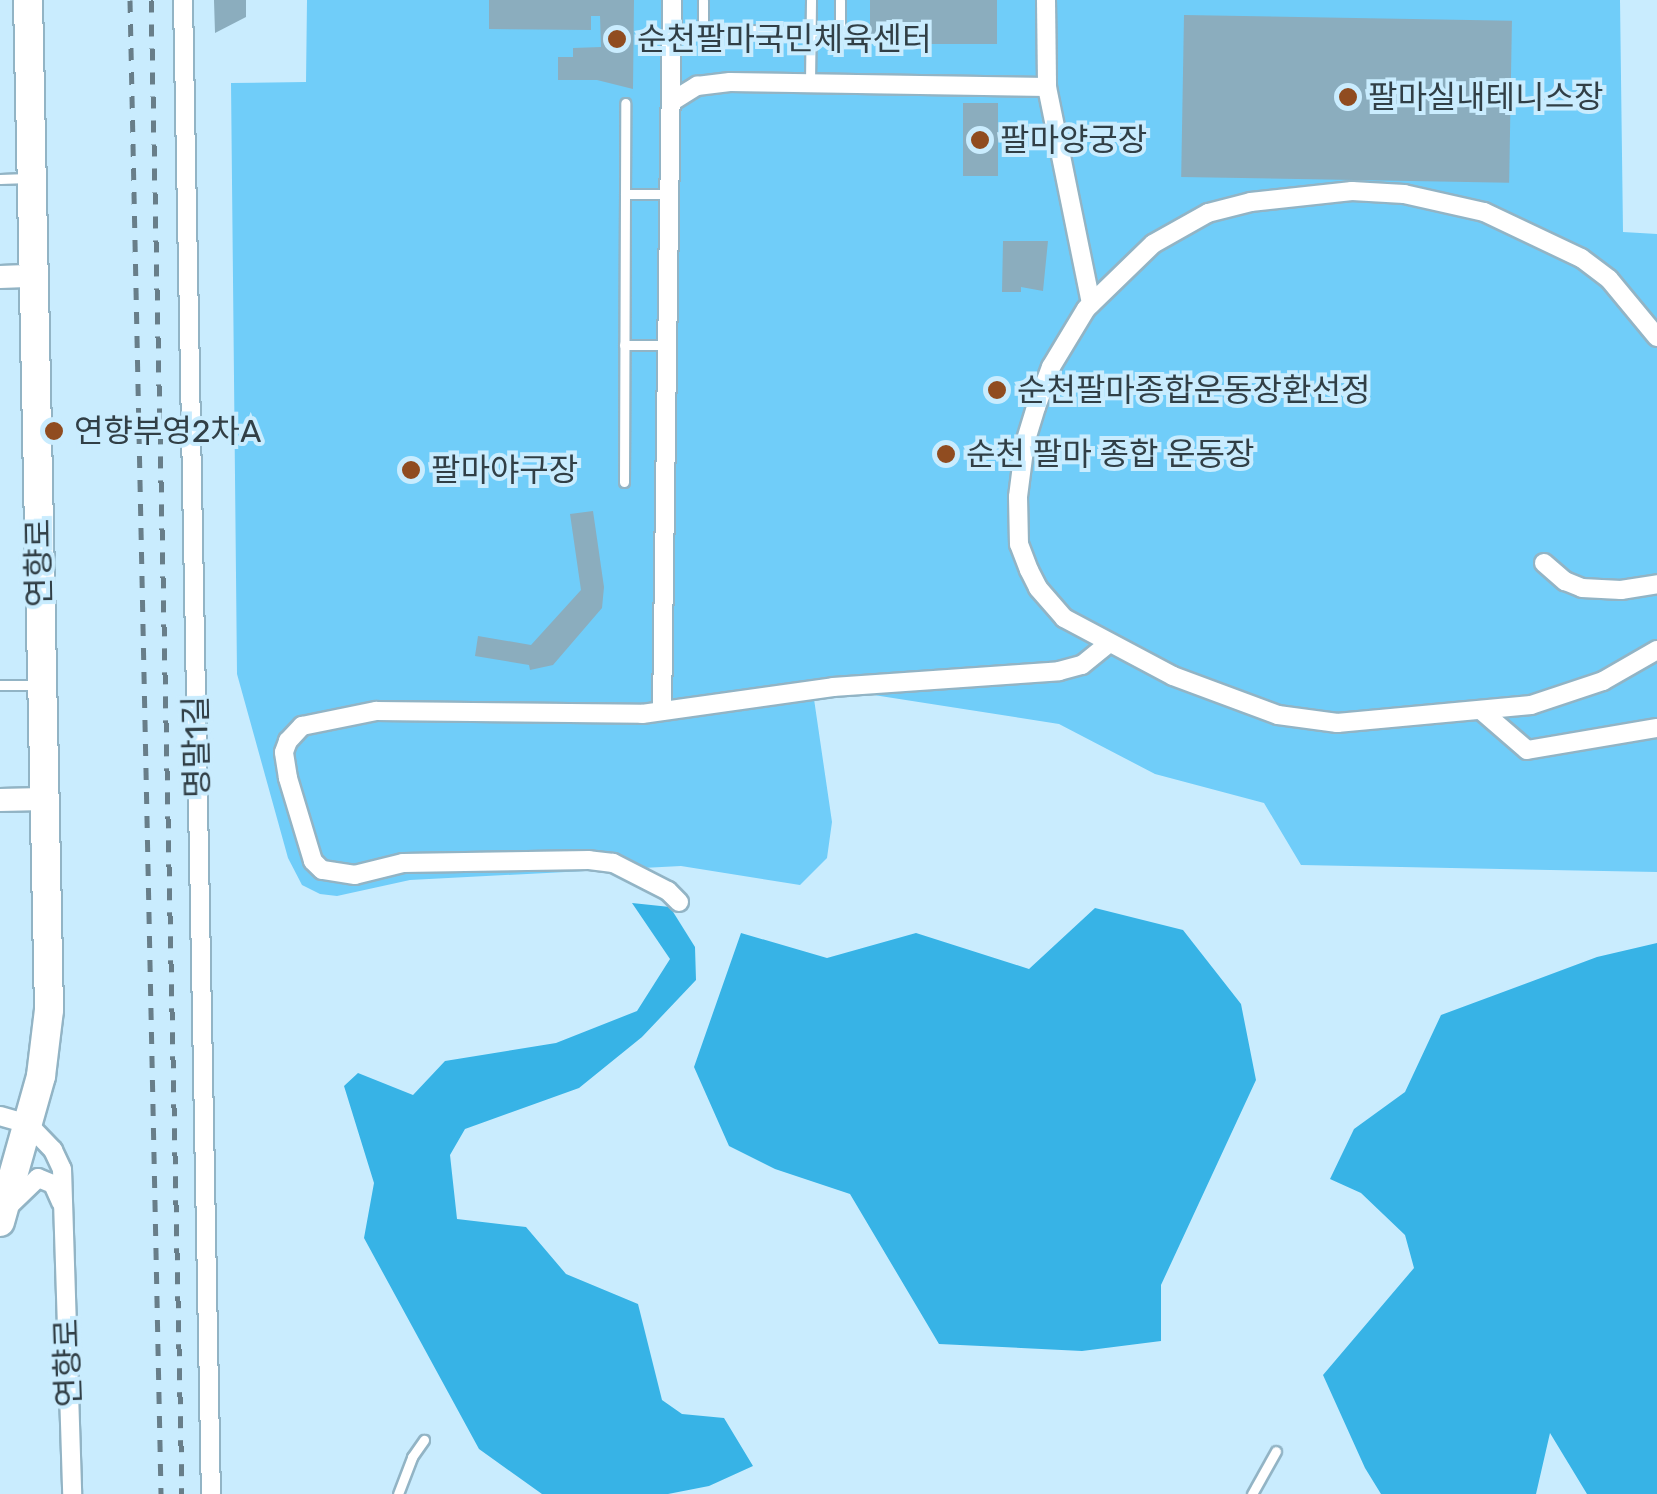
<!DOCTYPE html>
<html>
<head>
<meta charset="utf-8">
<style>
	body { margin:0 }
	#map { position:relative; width:1657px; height:1494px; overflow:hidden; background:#c9ecfe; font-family:Rubik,"Noto Sans KR",sans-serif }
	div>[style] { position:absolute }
	.green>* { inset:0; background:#70cdf9 }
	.forest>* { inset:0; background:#37b3e6 }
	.building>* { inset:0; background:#8badbe; transform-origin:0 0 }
	.roads { filter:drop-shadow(2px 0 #92b4c5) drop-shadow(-2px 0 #92b4c5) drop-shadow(0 2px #92b4c5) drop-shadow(0 -2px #92b4c5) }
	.service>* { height:9px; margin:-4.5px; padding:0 4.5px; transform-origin:4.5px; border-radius:4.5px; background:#fff }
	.minor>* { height:18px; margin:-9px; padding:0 9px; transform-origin:9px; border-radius:9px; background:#fff }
	.tertiary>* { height:22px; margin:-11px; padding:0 11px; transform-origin:11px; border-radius:11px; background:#fff }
	.secondary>* { height:28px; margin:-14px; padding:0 14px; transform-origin:14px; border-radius:14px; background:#fff }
	.rail>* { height:5px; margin-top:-2.5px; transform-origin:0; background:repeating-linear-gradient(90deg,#687e89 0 12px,transparent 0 24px) }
	.dots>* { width:28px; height:28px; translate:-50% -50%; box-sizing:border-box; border:5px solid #c9ecfe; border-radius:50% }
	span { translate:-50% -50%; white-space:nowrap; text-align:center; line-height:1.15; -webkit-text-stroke:8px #c9ecfe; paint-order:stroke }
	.poi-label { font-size:32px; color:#313f46 }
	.left { translate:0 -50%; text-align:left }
	.street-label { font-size:32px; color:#313f46 }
</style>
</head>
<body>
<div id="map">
	<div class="green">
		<div style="clip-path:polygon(307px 0,1620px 0,1623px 232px,1657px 234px,1657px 872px,1301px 865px,1264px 803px,1155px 774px,1059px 724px,848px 691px,814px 699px,832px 822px,827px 858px,800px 885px,681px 866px,410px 880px,337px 896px,320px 894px,302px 885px,288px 858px,237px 674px,231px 83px,306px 82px)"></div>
	</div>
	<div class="forest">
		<div style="clip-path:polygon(632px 903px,670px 907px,695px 947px,696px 980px,642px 1037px,579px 1088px,465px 1129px,450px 1155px,457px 1219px,526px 1227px,566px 1274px,638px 1304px,662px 1400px,682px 1414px,724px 1418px,753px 1466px,709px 1486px,668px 1494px,542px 1494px,479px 1449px,364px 1238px,374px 1183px,344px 1086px,358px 1073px,413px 1095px,445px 1061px,556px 1043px,637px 1011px,670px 959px)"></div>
		<div style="clip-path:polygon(1095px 908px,1183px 930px,1241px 1004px,1256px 1080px,1161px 1285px,1161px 1341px,1082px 1351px,939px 1344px,850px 1194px,775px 1169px,729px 1146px,694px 1067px,741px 933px,827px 958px,916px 933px,1029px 969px)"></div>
		<div style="clip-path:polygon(1657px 943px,1657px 1494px,1587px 1494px,1550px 1433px,1536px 1494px,1381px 1494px,1365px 1468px,1323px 1375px,1414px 1268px,1405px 1235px,1361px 1193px,1330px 1179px,1354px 1129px,1405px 1092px,1441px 1015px,1597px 957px)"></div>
	</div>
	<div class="building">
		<div style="clip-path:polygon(214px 0,246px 0,246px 17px,215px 33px)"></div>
		<div style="clip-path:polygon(489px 0,634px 0,633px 89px,597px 80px,558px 80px,558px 57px,573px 57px,573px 48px,601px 47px,600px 16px,591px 16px,591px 30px,489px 29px)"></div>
		<div style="left:870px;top:0;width:127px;height:44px"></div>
		<div style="left:1184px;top:15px;width:328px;height:162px;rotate:1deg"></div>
		<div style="left:963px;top:103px;width:35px;height:73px"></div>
		<div style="clip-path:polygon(1003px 241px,1048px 241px,1043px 291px,1021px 287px,1021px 292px,1002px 292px)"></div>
		<div style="clip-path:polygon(593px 511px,604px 587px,602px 608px,553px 665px,530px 670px,529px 665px,475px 656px,478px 636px,531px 645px,581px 590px,570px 514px)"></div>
	</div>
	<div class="roads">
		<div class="service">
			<div style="left:703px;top:0;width:29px;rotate:90deg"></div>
			<div style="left:703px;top:29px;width:137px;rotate:1.3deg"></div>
			<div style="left:840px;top:32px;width:32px;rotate:-90deg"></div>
			<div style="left:810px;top:83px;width:83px;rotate:-89.3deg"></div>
			<div style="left:0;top:179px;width:28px;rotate:-2deg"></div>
			<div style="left:625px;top:194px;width:43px"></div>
			<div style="left:624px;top:345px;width:42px"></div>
			<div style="left:624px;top:482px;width:379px;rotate:-89.8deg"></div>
			<div style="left:0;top:685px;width:37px"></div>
			<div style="left:398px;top:1494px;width:40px;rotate:-69deg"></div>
			<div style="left:412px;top:1457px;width:21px;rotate:-55deg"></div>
			<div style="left:1252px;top:1494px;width:49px;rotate:-60.8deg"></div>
		</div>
		<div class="minor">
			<div style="left:183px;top:0;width:1494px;rotate:88.93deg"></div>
			<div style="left:1046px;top:0;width:87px;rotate:89.3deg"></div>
			<div style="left:671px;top:102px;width:31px;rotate:-32deg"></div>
			<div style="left:697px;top:86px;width:33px;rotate:-7deg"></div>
			<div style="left:730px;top:82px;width:317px;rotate:0.9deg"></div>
			<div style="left:1047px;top:87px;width:221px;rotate:78.5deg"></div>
			<div style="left:1657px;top:337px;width:75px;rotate:-129.6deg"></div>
			<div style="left:1609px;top:279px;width:35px;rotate:-143deg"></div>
			<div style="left:1581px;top:258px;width:107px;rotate:-154.6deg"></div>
			<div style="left:1484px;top:212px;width:82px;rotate:-167.3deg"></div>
			<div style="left:1404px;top:194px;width:52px;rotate:-176.7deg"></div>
			<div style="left:1352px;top:191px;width:102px;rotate:173.8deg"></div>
			<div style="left:1251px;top:202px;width:44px;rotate:165.7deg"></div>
			<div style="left:1208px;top:213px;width:63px;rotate:150.6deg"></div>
			<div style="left:1153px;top:244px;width:93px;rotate:135.9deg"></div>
			<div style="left:1086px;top:309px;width:68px;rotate:121.1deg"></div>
			<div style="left:1051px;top:367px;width:43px;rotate:110.6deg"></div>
			<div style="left:1036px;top:407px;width:37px;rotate:107deg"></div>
			<div style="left:1025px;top:442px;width:55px;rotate:97.3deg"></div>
			<div style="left:1018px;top:497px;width:47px;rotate:88.8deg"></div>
			<div style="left:1019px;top:544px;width:28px;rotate:69deg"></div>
			<div style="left:1029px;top:570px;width:20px;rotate:63deg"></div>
			<div style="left:1038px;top:588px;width:40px;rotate:49deg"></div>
			<div style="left:1064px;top:618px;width:123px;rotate:28deg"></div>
			<div style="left:1173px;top:676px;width:112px;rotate:20.4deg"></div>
			<div style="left:1278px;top:715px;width:60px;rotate:7.7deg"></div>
			<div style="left:1337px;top:723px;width:195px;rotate:-5.3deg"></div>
			<div style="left:1531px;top:705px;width:76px;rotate:-18.4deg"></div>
			<div style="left:1603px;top:681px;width:62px;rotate:-29.9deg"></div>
			<div style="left:1544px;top:563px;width:28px;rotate:41deg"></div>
			<div style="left:1565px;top:581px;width:18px;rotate:22deg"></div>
			<div style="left:1582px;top:588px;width:39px;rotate:3deg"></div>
			<div style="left:1621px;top:590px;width:36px;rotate:-9deg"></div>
			<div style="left:662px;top:711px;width:711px;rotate:-89.19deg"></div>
			<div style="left:1483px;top:712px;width:58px;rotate:40.8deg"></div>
			<div style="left:1527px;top:750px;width:132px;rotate:-9.6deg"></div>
			<div style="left:679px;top:902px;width:16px;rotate:-135deg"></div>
			<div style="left:668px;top:891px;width:62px;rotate:-153deg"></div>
			<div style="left:613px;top:863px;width:24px;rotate:-173deg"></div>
			<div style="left:589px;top:860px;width:186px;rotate:179.1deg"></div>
			<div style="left:403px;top:863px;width:49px;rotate:166deg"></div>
			<div style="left:355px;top:875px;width:33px;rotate:-171deg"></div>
			<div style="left:322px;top:870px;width:13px;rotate:-135deg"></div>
			<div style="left:313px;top:861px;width:87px;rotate:-106.8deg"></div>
			<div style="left:288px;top:778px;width:26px;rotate:-99deg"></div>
			<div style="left:284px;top:752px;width:12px;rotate:-70deg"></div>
			<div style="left:288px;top:741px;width:21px;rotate:-47deg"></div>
			<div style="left:302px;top:726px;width:76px;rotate:-11.5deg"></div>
			<div style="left:376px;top:711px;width:266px;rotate:0.6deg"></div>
			<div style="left:642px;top:714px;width:193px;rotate:-8deg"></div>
			<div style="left:833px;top:687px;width:227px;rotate:-4deg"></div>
			<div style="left:1059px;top:671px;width:24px;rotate:-15deg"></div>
			<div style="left:1082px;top:665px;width:33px;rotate:-39deg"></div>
			<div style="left:0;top:1116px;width:29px;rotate:16deg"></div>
			<div style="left:28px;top:1124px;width:36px;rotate:46deg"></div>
			<div style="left:53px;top:1150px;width:21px;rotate:65deg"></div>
			<div style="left:62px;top:1169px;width:325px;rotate:88.2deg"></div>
			<div style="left:12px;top:1203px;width:36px;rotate:-44deg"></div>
			<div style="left:38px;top:1178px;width:16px;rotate:22deg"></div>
			<div style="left:53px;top:1184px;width:20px;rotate:66deg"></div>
		</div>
		<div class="tertiary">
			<div style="left:0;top:277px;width:33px;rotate:-2deg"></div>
			<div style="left:0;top:800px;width:43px;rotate:-1.3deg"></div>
		</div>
		<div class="secondary">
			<div style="left:0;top:1222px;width:152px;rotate:-74.3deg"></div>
			<div style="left:41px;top:1076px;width:66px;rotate:-83.1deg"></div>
			<div style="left:49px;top:1010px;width:1010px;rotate:-91.19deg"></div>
		</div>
	</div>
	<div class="rail">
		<div style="left:130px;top:0;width:1494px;rotate:88.81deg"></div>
		<div style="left:151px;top:0;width:1494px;rotate:88.81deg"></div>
	</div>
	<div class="dots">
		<div style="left:617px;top:39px;background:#904c20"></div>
		<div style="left:1348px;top:97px;background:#904c20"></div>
		<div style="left:980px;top:140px;background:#904c20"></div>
		<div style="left:997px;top:390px;background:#904c20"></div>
		<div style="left:54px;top:431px;background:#904c20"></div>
		<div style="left:946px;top:454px;background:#904c20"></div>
		<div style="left:411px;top:470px;background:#904c20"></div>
	</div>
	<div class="poi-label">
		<span class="left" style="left:637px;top:39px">순천팔마국민체육센터</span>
		<span class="left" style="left:1368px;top:97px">팔마실내테니스장</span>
		<span class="left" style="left:1000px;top:140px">팔마양궁장</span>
		<span class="left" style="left:1017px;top:390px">순천팔마종합운동장환선정</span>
		<span class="left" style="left:74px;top:431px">연향부영2차A</span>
		<span class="left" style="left:966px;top:454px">순천 팔마 종합 운동장</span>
		<span class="left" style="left:431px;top:470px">팔마야구장</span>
	</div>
	<div class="street-label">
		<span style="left:39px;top:563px;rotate:-91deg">연향로</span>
		<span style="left:197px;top:747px;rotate:-91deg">명말1길</span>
		<span style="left:68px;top:1363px;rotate:-92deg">연향로</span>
	</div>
</div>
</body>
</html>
